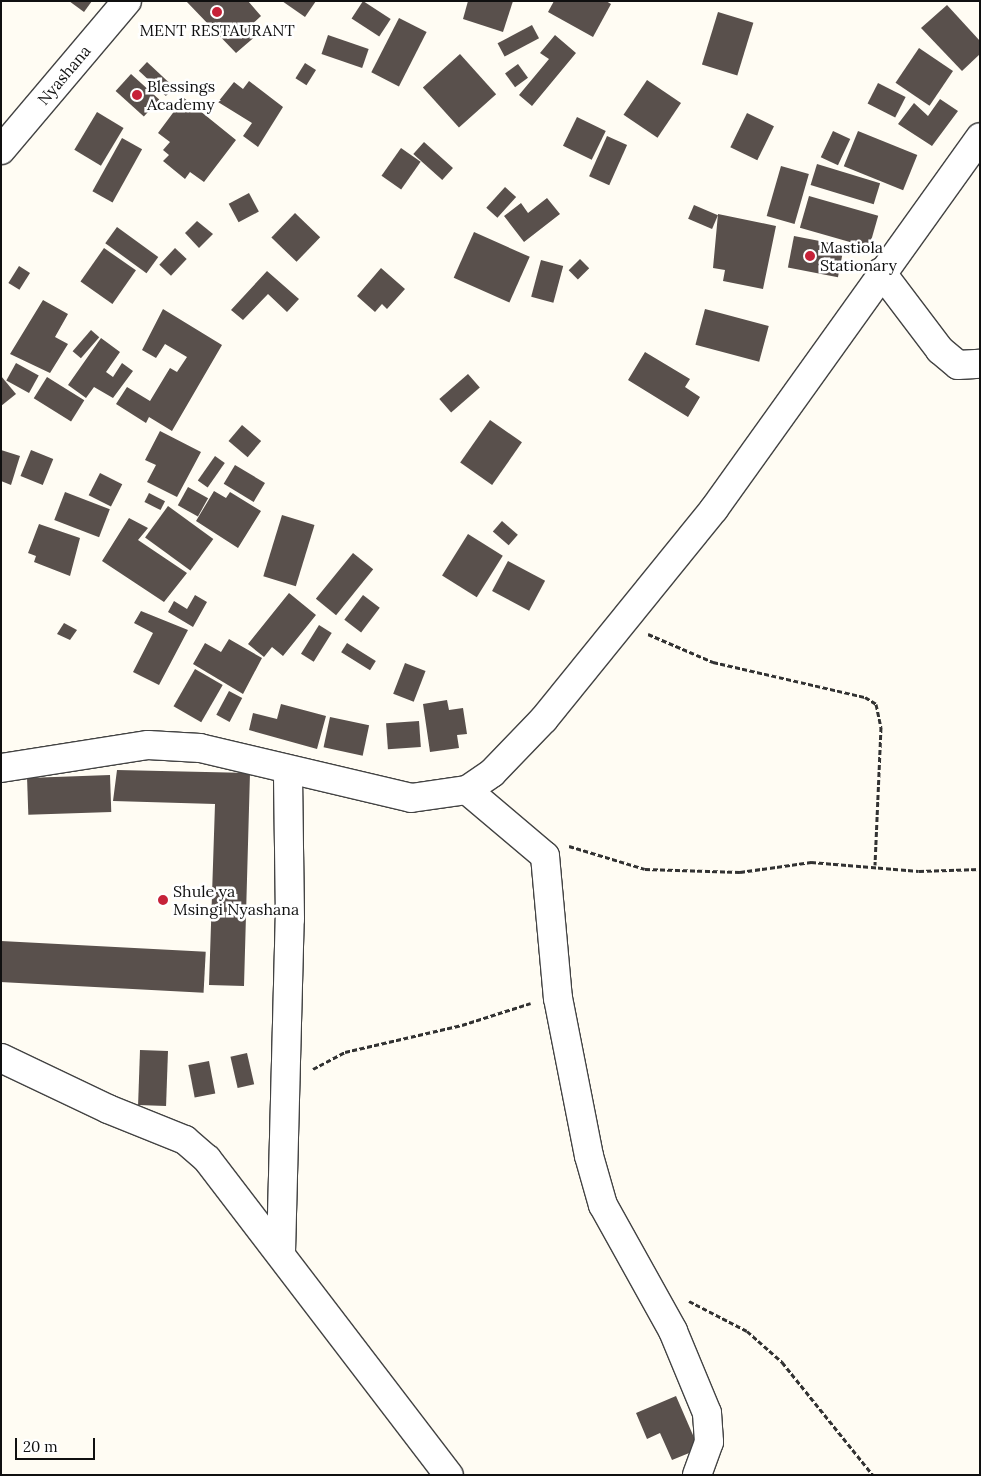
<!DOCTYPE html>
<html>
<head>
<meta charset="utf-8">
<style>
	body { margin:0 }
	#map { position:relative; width:981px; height:1476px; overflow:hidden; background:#fffcf3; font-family:Lora,serif }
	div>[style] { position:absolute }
	.building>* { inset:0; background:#59504c; transform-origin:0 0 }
	.path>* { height:3px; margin-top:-1.5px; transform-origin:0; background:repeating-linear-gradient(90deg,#323232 0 5px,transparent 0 7.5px) }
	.roads { filter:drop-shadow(1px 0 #434343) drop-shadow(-1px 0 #434343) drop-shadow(0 1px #434343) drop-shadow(0 -1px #434343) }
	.minor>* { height:28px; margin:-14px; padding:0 14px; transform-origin:14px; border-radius:14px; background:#fff }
	.dots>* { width:14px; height:14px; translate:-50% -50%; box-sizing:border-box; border:2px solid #fff; border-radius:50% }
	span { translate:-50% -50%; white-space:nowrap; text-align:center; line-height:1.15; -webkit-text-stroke:5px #fff; paint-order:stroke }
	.poi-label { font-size:16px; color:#101010 }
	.left { translate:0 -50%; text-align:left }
	.street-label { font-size:16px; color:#101010 }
	.frame { position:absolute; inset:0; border:2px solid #101010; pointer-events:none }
	.scale { position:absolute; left:15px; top:1438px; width:80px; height:22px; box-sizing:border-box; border:2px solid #101010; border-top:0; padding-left:6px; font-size:15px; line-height:18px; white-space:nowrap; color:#101010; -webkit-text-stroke:4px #fff; paint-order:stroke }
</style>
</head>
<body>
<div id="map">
	<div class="building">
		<div style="clip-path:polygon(69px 1px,92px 1px,84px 12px)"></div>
		<div style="clip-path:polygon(186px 1px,248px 1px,261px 16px,249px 27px,257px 35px,236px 53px)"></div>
		<div style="clip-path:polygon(282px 1px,316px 1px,305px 17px)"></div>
		<div style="left:363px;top:1px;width:33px;height:21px;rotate:33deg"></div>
		<div style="clip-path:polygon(468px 1px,513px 1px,503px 32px,463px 19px)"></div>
		<div style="clip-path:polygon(554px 1px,606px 1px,611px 4px,593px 37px,548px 12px)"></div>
		<div style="clip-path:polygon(947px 5px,980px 41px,980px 54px,962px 71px,921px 28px)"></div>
		<div style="left:718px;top:12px;width:37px;height:55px;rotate:17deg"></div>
		<div style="left:399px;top:18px;width:31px;height:61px;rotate:27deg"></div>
		<div style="left:532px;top:25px;width:15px;height:39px;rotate:62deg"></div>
		<div style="left:328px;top:35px;width:43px;height:20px;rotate:19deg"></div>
		<div style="clip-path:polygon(555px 35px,576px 53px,532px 106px,519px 95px,549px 59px,540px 53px)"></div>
		<div style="left:919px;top:48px;width:41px;height:42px;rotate:34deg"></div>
		<div style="left:460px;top:54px;width:54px;height:50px;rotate:48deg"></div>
		<div style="left:147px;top:62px;width:37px;height:12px;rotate:43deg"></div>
		<div style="left:305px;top:63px;width:13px;height:18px;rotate:32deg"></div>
		<div style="left:518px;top:64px;width:17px;height:16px;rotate:54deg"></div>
		<div style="left:131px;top:74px;width:38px;height:23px;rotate:42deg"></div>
		<div style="left:647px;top:80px;width:41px;height:42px;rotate:34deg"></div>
		<div style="clip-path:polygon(249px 81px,283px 107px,258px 147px,243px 136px,252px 123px,218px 102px,234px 82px,243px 89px)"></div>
		<div style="left:878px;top:83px;width:31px;height:23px;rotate:27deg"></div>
		<div style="clip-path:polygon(184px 98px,236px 140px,204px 182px,190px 172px,185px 179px,163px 161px,169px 155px,163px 150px,170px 142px,158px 133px)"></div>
		<div style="clip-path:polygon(940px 99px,958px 111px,932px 146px,898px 124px,914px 103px,928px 116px)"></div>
		<div style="left:97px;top:112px;width:31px;height:44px;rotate:31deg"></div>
		<div style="left:747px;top:113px;width:30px;height:38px;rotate:26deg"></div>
		<div style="left:577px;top:117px;width:32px;height:32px;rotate:26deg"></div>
		<div style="left:833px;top:131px;width:19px;height:29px;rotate:25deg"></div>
		<div style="left:858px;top:131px;width:64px;height:38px;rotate:22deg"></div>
		<div style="left:607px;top:136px;width:22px;height:44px;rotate:24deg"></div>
		<div style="left:122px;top:138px;width:23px;height:61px;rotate:29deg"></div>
		<div style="left:424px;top:142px;width:39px;height:16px;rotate:42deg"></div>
		<div style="left:401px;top:148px;width:24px;height:34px;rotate:35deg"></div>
		<div style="left:817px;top:164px;width:66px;height:22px;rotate:17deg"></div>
		<div style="left:781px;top:166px;width:29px;height:52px;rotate:16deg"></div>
		<div style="left:505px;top:187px;width:15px;height:28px;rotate:42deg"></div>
		<div style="left:249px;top:193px;width:21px;height:23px;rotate:62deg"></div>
		<div style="left:809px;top:196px;width:72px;height:33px;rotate:16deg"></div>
		<div style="clip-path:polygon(547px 198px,560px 214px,524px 242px,504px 216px,521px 203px,528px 213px)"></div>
		<div style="left:694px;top:205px;width:26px;height:15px;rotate:23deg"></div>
		<div style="left:295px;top:213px;width:35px;height:34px;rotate:44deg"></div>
		<div style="clip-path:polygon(718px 214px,776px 226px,763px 289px,723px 281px,725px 270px,713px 268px)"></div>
		<div style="clip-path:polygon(197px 221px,213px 234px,199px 248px,185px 233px)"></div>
		<div style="left:117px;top:227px;width:51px;height:20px;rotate:36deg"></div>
		<div style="left:474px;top:232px;width:61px;height:50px;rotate:24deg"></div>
		<div style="left:794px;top:236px;width:51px;height:32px;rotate:11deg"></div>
		<div style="left:104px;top:248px;width:39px;height:41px;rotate:35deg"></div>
		<div style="left:175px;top:248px;width:16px;height:23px;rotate:43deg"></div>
		<div style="left:580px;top:259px;width:13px;height:16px;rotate:45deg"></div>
		<div style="left:541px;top:260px;width:23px;height:38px;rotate:15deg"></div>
		<div style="left:19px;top:266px;width:13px;height:20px;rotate:32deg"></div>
		<div style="clip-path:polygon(381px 268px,405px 289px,387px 309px,382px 304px,375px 312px,357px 296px)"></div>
		<div style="clip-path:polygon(267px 271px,299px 299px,287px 312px,268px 294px,243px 320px,231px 310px)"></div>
		<div style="clip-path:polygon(43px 300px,68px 314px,55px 337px,68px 344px,50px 373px,10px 354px)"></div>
		<div style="clip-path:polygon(163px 309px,222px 345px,172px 431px,149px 417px,146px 423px,116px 404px,127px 387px,150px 401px,170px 368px,177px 372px,187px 357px,165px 344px,156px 358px,142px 350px)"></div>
		<div style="left:705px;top:309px;width:66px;height:37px;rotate:15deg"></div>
		<div style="left:91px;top:330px;width:11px;height:28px;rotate:41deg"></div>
		<div style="clip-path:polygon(101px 338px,120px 352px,106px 372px,113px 377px,122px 363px,133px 371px,113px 398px,94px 387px,86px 398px,68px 385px)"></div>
		<div style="clip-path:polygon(645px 352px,690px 379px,685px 387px,700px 397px,688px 417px,628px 380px)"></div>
		<div style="left:16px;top:363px;width:26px;height:20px;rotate:29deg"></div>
		<div style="left:468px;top:374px;width:18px;height:38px;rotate:49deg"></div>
		<div style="clip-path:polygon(1px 376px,16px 394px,1px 406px)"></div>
		<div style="left:47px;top:377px;width:44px;height:25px;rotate:32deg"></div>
		<div style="left:490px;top:420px;width:39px;height:52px;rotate:35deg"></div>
		<div style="left:242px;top:425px;width:25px;height:21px;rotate:40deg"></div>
		<div style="clip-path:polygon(160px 431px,201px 452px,177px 497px,147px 482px,156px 465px,145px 460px)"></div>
		<div style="clip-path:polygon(1px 450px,20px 456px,11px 485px,1px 481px)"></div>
		<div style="left:31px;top:450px;width:24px;height:28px;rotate:22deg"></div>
		<div style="left:215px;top:456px;width:12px;height:30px;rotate:35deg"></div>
		<div style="left:235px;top:465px;width:35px;height:22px;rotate:31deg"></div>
		<div style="left:100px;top:473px;width:25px;height:25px;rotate:27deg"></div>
		<div style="left:188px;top:487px;width:23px;height:21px;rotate:29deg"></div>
		<div style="clip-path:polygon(214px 491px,226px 498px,230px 492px,261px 511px,238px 548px,196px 521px)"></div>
		<div style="left:65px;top:492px;width:48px;height:30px;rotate:21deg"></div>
		<div style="left:149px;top:493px;width:18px;height:10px;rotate:27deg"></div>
		<div style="left:168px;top:506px;width:56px;height:39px;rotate:36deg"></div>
		<div style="left:282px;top:515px;width:34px;height:64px;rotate:17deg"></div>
		<div style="clip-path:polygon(129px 518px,148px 528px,138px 540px,187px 573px,164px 602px,102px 561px)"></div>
		<div style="left:502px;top:521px;width:21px;height:14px;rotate:41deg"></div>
		<div style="clip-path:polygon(39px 524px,80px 538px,70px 576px,34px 562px,36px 556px,28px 553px)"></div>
		<div style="left:468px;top:534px;width:41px;height:49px;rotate:32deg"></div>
		<div style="left:353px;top:553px;width:26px;height:59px;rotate:39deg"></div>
		<div style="left:508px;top:561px;width:42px;height:34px;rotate:28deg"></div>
		<div style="clip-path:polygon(289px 593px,316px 615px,283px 656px,272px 647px,264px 657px,248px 644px)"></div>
		<div style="clip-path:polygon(195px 595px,207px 602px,193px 627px,168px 612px,174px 601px,187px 609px)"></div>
		<div style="left:363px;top:595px;width:21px;height:31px;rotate:37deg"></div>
		<div style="clip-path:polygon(141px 611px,188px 630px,159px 685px,133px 672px,153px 633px,134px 623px)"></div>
		<div style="clip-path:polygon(64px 623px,77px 630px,70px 640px,57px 634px)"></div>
		<div style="left:319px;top:625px;width:15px;height:34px;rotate:32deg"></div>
		<div style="clip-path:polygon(229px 639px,262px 658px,243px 694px,193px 664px,205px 643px,221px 652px)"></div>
		<div style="left:347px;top:643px;width:34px;height:11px;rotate:32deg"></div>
		<div style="left:405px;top:663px;width:22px;height:33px;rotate:21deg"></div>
		<div style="left:195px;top:669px;width:32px;height:43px;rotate:30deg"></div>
		<div style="left:229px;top:691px;width:15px;height:27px;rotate:28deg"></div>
		<div style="clip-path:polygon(447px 700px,449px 710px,463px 708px,467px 734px,457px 735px,459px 748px,430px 752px,423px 704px)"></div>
		<div style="clip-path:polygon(281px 704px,326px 716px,317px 749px,249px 730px,253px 713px,277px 719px)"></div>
		<div style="left:330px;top:717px;width:40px;height:31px;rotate:12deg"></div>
		<div style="left:419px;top:721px;width:26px;height:33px;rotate:86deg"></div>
		<div style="clip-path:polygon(117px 770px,250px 773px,244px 986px,209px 985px,215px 804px,113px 801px)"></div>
		<div style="left:110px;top:775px;width:37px;height:83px;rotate:88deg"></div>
		<div style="left:1px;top:941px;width:205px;height:41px;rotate:3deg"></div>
		<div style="left:140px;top:1050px;width:28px;height:55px;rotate:2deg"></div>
		<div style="left:247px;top:1053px;width:32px;height:17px;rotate:77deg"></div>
		<div style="left:209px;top:1061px;width:33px;height:21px;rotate:79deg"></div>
		<div style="clip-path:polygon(676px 1396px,699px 1449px,672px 1460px,660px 1433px,647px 1439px,636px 1413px)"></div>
	</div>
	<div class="path">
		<div style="left:648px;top:634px;width:71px;rotate:23.3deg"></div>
		<div style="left:713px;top:662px;width:156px;rotate:13deg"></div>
		<div style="left:865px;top:697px;width:13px;rotate:32deg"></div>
		<div style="left:876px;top:704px;width:24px;rotate:78deg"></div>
		<div style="left:881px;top:727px;width:138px;rotate:92.5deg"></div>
		<div style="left:569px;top:846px;width:79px;rotate:16.8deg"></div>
		<div style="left:645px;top:869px;width:95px;rotate:1.8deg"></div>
		<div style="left:740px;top:872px;width:72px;rotate:-8deg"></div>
		<div style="left:811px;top:862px;width:108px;rotate:4.8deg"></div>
		<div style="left:919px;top:871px;width:61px;rotate:-1.9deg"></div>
		<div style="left:313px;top:1069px;width:36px;rotate:-28deg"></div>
		<div style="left:345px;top:1052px;width:120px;rotate:-13deg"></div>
		<div style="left:462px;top:1025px;width:72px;rotate:-17.7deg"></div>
		<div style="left:689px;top:1301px;width:65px;rotate:27.3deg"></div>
		<div style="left:747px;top:1331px;width:47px;rotate:41.5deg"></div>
		<div style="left:782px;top:1362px;width:145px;rotate:51.2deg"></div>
	</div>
	<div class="roads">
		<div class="minor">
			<div style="left:1px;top:150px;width:195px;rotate:-49.8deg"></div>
			<div style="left:881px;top:272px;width:98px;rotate:52.9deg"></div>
			<div style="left:940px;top:350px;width:23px;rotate:40deg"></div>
			<div style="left:958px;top:365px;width:22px;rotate:-3deg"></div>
			<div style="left:1px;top:768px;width:149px;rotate:-8.9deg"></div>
			<div style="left:148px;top:745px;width:52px;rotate:3.3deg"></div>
			<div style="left:200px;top:748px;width:217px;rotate:13.3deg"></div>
			<div style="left:411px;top:798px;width:57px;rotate:-8.1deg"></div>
			<div style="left:467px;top:790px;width:30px;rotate:-34deg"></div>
			<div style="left:492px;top:773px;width:75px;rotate:-46.1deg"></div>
			<div style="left:544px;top:719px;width:270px;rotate:-51deg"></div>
			<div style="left:714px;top:509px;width:457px;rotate:-54.4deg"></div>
			<div style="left:467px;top:790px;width:102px;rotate:40.2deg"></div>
			<div style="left:545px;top:856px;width:143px;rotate:84.8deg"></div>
			<div style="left:558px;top:998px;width:161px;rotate:78.9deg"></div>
			<div style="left:589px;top:1156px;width:51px;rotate:74.1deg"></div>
			<div style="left:603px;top:1205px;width:144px;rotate:60.9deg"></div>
			<div style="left:673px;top:1331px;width:89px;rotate:67.5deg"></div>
			<div style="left:707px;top:1413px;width:29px;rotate:86deg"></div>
			<div style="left:709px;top:1442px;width:35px;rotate:110deg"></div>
			<div style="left:1px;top:1058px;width:119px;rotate:25.5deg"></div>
			<div style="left:108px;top:1109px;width:83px;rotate:21.9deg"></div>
			<div style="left:185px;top:1140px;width:29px;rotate:41deg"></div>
			<div style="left:207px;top:1159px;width:398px;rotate:52.6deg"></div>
			<div style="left:281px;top:1252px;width:333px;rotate:-88.5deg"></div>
			<div style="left:290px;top:919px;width:149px;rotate:-90.8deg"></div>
		</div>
	</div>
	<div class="dots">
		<div style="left:217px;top:12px;background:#c62238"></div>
		<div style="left:137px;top:95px;background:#c62238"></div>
		<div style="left:810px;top:256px;background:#c62238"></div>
		<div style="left:163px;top:900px;background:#c62238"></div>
	</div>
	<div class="poi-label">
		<span style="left:217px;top:30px">MENT RESTAURANT</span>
		<span class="left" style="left:147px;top:95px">Blessings<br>Academy</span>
		<span class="left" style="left:820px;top:256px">Mastiola<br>Stationary</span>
		<span class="left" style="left:173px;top:900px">Shule ya<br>Msingi Nyashana</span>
	</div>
	<div class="street-label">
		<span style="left:64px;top:75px;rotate:-50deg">Nyashana</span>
	</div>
	<div class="frame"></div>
	<div class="scale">20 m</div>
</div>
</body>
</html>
